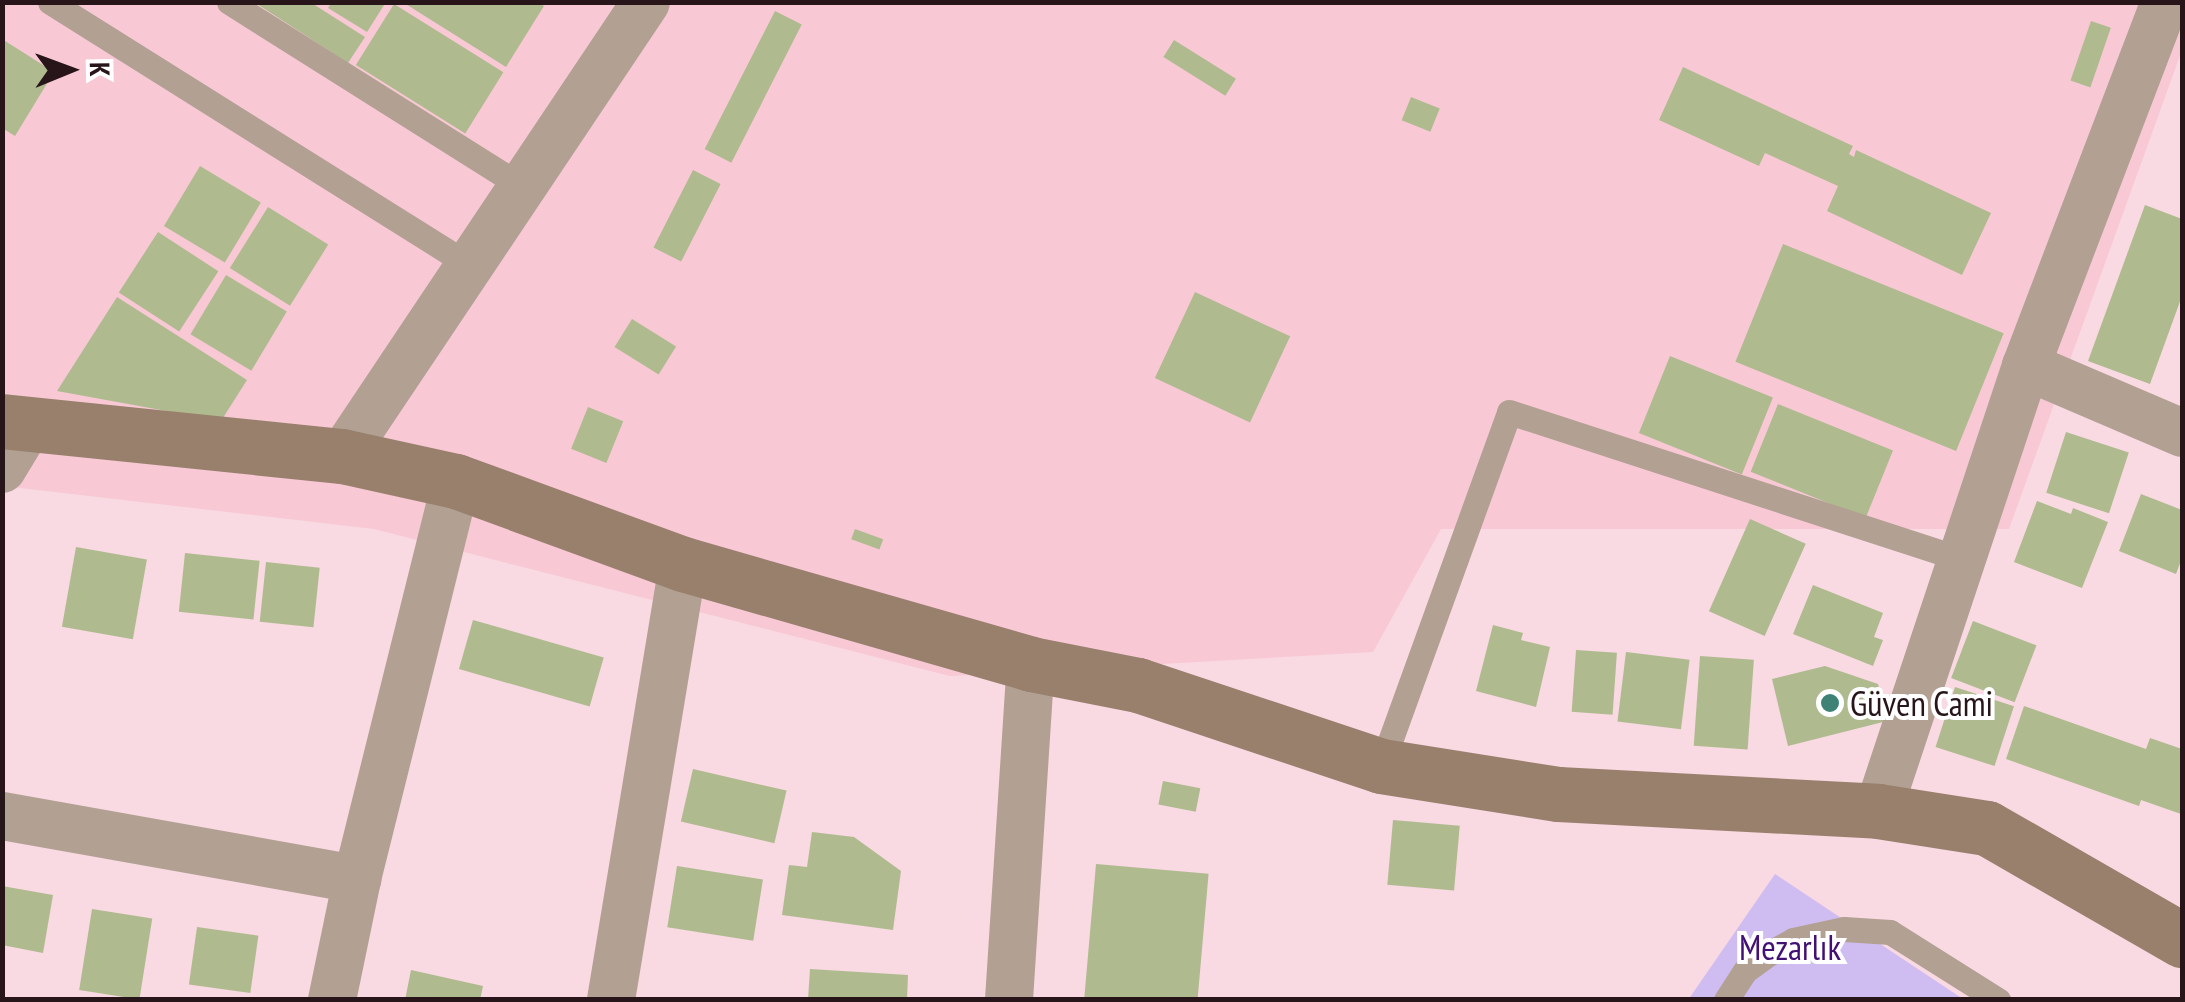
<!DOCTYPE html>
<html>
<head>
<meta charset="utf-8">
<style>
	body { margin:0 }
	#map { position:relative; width:2185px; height:1002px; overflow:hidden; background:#f9d9e2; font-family:"PT Sans Narrow",sans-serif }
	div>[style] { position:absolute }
	.built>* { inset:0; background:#f8c8d5 }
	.green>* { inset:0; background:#cfbdf2 }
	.building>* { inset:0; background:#afbb8f; transform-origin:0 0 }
	.lane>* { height:25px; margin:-12.5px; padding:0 12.5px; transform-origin:12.5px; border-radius:12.5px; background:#b2a193 }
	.street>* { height:48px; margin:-24px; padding:0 24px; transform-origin:24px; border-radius:24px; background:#b2a193 }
	.secondary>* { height:55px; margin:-27.5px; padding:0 27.5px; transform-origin:27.5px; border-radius:27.5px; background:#99806d }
	.dots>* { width:28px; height:28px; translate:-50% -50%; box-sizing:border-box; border:5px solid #fff; border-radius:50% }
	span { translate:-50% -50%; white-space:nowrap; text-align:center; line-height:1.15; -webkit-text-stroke:8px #fff; paint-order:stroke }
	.poi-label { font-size:35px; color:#27151a }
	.left { translate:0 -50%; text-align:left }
	.park-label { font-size:35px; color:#431074 }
	.frame { position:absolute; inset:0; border:5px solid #27151a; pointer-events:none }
	.north { position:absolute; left:20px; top:20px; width:100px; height:100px; -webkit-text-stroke:8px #fff; paint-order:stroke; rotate:89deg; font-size:28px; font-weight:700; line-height:40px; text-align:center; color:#27151a }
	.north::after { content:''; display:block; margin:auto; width:35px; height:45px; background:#27151a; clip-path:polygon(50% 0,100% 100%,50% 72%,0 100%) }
</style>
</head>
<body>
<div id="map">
	<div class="built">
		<div style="clip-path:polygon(3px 3px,2182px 3px,2182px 50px,2009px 529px,1441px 529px,1373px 652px,950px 676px,374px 529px,3px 486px)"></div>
	</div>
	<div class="green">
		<div style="clip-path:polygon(1775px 874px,1963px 999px,1688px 1000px)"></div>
	</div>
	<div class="building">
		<div style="clip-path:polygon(254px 2px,310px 2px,365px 37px,348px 63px)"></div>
		<div style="clip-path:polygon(332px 2px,386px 2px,367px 32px,328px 8px)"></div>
		<div style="clip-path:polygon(404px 3px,538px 3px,544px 6px,506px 67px)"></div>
		<div style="left:394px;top:4px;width:129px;height:72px;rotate:32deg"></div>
		<div style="left:775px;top:11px;width:30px;height:155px;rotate:27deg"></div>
		<div style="left:2091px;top:21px;width:21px;height:63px;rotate:19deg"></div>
		<div style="clip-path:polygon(2px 39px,54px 72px,15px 136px,2px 128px)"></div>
		<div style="left:1174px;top:40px;width:73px;height:20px;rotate:32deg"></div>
		<div style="clip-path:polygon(1683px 67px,1853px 146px,1849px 154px,1854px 157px,1856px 150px,1991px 213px,1962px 275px,1827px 211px,1838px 186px,1765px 153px,1759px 166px,1659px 120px)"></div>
		<div style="left:1411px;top:97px;width:31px;height:25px;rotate:22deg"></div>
		<div style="left:200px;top:166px;width:71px;height:70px;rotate:31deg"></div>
		<div style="left:693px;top:170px;width:31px;height:87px;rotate:27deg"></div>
		<div style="clip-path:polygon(2145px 205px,2182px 219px,2182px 296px,2150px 384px,2088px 361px)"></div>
		<div style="left:268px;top:207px;width:71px;height:72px;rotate:32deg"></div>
		<div style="left:158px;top:232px;width:72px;height:72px;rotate:33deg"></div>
		<div style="left:1783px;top:244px;width:238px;height:127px;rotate:22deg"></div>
		<div style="left:226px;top:275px;width:71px;height:69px;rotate:31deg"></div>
		<div style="left:1195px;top:292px;width:105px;height:95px;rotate:25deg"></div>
		<div style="clip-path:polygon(117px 297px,247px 380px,221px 421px,57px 391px)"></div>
		<div style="left:632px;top:319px;width:52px;height:33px;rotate:32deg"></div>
		<div style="left:1670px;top:356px;width:111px;height:83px;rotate:22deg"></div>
		<div style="left:1778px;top:404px;width:124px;height:73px;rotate:22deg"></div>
		<div style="left:588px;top:407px;width:38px;height:45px;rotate:22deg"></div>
		<div style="left:2066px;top:432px;width:66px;height:64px;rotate:18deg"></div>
		<div style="clip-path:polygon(2141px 494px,2182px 510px,2182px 558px,2176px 574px,2119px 551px)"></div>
		<div style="clip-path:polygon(2037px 501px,2071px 514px,2073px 508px,2108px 522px,2082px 588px,2014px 562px)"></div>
		<div style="left:1750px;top:519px;width:61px;height:101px;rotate:24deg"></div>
		<div style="left:855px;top:529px;width:30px;height:11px;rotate:20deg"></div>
		<div style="left:76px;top:547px;width:72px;height:81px;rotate:10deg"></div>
		<div style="left:185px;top:553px;width:75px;height:59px;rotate:6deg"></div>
		<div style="left:266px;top:562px;width:54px;height:60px;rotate:6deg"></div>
		<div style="clip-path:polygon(1813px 585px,1883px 613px,1874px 637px,1883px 640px,1873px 666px,1793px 634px)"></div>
		<div style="left:473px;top:620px;width:136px;height:51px;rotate:16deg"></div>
		<div style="left:1973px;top:621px;width:68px;height:61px;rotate:21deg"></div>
		<div style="clip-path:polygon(1493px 625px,1523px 633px,1521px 640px,1550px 647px,1536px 707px,1476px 691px)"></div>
		<div style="left:1576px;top:650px;width:41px;height:62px;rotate:4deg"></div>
		<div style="left:1626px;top:652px;width:64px;height:70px;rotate:7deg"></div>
		<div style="left:1700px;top:656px;width:54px;height:90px;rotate:4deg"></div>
		<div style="clip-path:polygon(1825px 666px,1878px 684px,1887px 721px,1788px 746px,1772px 679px)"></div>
		<div style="left:1955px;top:687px;width:62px;height:63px;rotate:18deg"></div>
		<div style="clip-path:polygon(2024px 706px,2146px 749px,2150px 738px,2182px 749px,2181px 814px,2141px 800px,2139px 806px,2006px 759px)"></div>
		<div style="left:693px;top:769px;width:96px;height:54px;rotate:13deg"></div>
		<div style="left:1163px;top:781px;width:38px;height:24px;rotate:11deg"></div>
		<div style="left:1393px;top:820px;width:67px;height:65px;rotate:5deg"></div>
		<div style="clip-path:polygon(812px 832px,854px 837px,901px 871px,893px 930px,782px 915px,789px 865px,807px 867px)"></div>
		<div style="left:1096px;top:864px;width:113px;height:136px;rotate:5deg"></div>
		<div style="left:677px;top:866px;width:87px;height:62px;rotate:9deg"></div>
		<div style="clip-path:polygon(2px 886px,53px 895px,43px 953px,2px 945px)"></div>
		<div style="left:92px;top:909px;width:61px;height:82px;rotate:9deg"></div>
		<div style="left:197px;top:927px;width:62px;height:58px;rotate:8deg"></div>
		<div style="clip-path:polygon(810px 969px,908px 975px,907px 1000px,808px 1000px)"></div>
		<div style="clip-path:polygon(411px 970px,483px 986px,480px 1000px,405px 1000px)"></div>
	</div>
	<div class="lane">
		<div style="left:50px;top:2px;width:496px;rotate:32.1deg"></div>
		<div style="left:229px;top:2px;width:347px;rotate:32.2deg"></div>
		<div style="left:1381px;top:766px;width:376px;rotate:-70.1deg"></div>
		<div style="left:1509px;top:412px;width:475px;rotate:18deg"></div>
		<div style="left:1726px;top:1000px;width:35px;rotate:-57deg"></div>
		<div style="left:1745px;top:971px;width:29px;rotate:-36deg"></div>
		<div style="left:1768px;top:954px;width:29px;rotate:-29deg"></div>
		<div style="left:1793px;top:940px;width:52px;rotate:-12.2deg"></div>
		<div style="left:1844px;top:929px;width:46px;rotate:3.7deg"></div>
		<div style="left:1890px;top:932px;width:128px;rotate:32.2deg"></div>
	</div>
	<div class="street">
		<div style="left:2026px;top:366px;width:170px;rotate:23.2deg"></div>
		<div style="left:342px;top:456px;width:546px;rotate:-56.19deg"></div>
		<div style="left:2px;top:469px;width:54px;rotate:-58.7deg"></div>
		<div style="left:1878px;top:811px;width:469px;rotate:-71.6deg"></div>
		<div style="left:2026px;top:366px;width:390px;rotate:-69.1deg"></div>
		<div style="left:2px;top:816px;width:361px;rotate:10.1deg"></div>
		<div style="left:332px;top:1000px;width:124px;rotate:-78.3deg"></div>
		<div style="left:357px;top:879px;width:410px;rotate:-76deg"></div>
		<div style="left:611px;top:1000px;width:442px;rotate:-80.6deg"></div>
		<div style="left:1009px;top:1000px;width:337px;rotate:-86.3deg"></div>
	</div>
	<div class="secondary">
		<div style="left:2px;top:421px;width:342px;rotate:5.9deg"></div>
		<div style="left:342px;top:456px;width:117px;rotate:12.4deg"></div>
		<div style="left:456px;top:481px;width:242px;rotate:20.1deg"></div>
		<div style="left:683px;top:564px;width:362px;rotate:16deg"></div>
		<div style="left:1031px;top:664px;width:109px;rotate:11.1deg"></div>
		<div style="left:1138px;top:685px;width:256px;rotate:18.4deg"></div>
		<div style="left:1381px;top:766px;width:179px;rotate:9deg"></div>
		<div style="left:1558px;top:794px;width:320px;rotate:3deg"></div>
		<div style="left:1878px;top:811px;width:110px;rotate:8.9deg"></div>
		<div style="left:1987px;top:828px;width:225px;rotate:29.9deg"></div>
	</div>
	<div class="dots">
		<div style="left:1830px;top:703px;background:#3e8276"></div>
	</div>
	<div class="poi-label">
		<span class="left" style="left:1850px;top:703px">Güven Cami</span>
	</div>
	<div class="park-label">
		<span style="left:1790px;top:947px">Mezarlık</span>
	</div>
	<div class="frame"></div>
	<div class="north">K</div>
</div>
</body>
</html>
